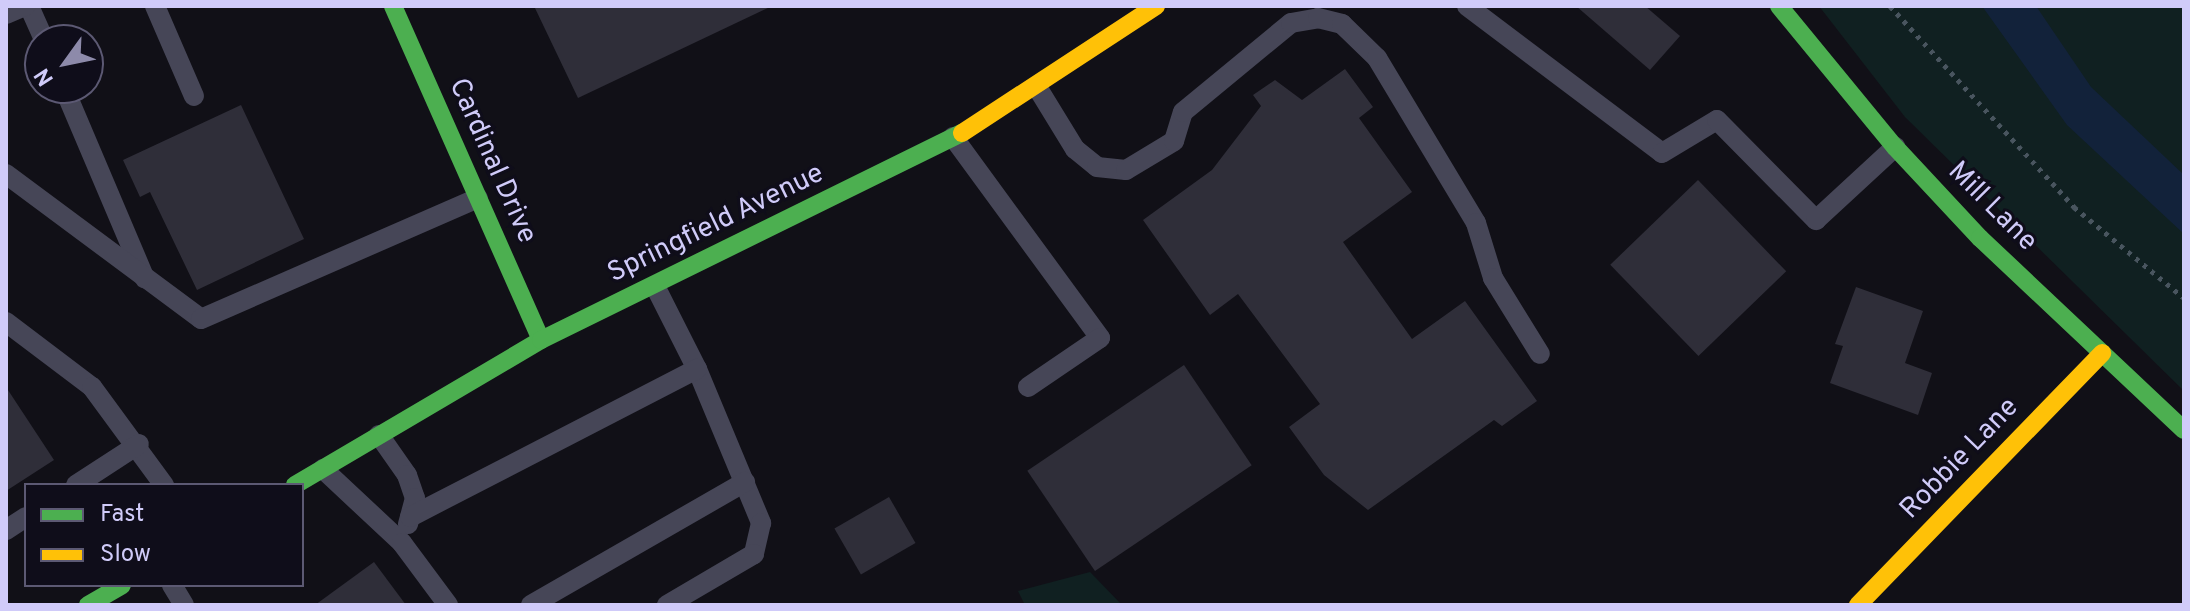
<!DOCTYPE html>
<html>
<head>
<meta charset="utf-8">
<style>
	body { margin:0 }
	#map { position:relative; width:2190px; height:611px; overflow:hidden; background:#111017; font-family:Overpass,sans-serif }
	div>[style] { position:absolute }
	.green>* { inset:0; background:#102021 }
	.water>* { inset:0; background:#12223a }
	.building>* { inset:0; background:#2f2e39; transform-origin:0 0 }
	.path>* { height:5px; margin-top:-2.5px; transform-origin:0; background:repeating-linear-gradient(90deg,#49555f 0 4px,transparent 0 10px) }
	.lane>* { height:20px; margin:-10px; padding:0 10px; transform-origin:10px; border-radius:10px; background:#464657 }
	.fast>* { height:18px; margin:-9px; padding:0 9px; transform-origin:9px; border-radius:9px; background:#4caf50 }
	.slow>* { height:18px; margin:-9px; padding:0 9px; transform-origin:9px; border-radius:9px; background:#ffc107 }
	span { translate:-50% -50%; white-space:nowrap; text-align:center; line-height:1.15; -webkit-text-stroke:6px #0f0d1a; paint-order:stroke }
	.street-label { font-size:28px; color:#d0cbf9 }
	.frame { position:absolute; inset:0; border:8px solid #d0cbf9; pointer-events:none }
	.legend { position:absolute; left:24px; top:483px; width:280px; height:104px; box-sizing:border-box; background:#0f0d1a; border:2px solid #5c5973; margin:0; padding:10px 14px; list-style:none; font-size:24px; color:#d0cbf9 }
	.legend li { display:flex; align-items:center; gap:16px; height:40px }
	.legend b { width:40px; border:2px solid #5c5973 }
	.north { position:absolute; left:24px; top:24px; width:80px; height:80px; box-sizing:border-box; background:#0f0d1a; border:2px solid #5c5973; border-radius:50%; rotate:237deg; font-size:22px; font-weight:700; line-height:32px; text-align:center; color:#d0cbf9 }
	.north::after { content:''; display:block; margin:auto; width:28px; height:36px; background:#8d8aaa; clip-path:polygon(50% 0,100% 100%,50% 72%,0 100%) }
</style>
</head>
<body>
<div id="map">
	<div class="green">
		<div style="clip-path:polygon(1819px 6px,2184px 6px,2184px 391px,1905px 117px)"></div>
		<div style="clip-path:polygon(1090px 572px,1122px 605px,1025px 605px,1018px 591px)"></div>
	</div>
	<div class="water">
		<div style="clip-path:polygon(1982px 6px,2036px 6px,2091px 87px,2184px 175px,2184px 234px,2067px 125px)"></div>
	</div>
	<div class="building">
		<div style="clip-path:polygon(534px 6px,772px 6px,578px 98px)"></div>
		<div style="clip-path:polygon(1576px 6px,1645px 6px,1680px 36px,1650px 70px)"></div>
		<div style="clip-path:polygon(1345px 69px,1373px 107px,1359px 118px,1412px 192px,1343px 242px,1412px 339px,1465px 301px,1537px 401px,1502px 426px,1494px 420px,1368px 510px,1324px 475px,1289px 427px,1320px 404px,1238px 294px,1210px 315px,1143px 220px,1212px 170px,1261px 106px,1253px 95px,1275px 80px,1302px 100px)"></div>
		<div style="clip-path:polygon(241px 105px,304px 239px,197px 290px,150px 192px,140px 197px,123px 160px)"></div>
		<div style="left:1698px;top:180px;width:127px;height:122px;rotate:46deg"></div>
		<div style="clip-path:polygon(1856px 287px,1923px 311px,1905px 363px,1932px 373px,1918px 415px,1830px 383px,1843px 346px,1835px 344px)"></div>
		<div style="left:1184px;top:365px;width:121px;height:189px;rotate:56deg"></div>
		<div style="clip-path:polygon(6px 387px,54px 460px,6px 491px)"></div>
		<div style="left:889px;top:497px;width:53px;height:63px;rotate:60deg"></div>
		<div style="clip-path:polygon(374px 562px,406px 605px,315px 605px)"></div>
	</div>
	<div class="path">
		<div style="left:1890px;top:6px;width:273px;rotate:47.5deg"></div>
		<div style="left:2074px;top:207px;width:143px;rotate:39.6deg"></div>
	</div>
	<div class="lane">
		<div style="left:29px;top:6px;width:37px;rotate:66deg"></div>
		<div style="left:155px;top:6px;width:98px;rotate:66.6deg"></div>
		<div style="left:1467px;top:6px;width:244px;rotate:37deg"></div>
		<div style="left:1662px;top:153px;width:64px;rotate:-31deg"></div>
		<div style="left:1717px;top:120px;width:141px;rotate:45.3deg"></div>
		<div style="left:1816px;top:220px;width:108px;rotate:-42.7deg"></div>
		<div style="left:6px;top:14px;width:21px;rotate:-23deg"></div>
		<div style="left:1037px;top:87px;width:73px;rotate:58.5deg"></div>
		<div style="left:1075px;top:149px;width:28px;rotate:39deg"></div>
		<div style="left:1097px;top:167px;width:29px;rotate:6deg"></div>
		<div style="left:1126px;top:170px;width:56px;rotate:-31.1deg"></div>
		<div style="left:1174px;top:141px;width:30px;rotate:-73deg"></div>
		<div style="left:1183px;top:112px;width:140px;rotate:-39.5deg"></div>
		<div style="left:1291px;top:23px;width:27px;rotate:-10deg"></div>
		<div style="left:1318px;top:18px;width:25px;rotate:14deg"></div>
		<div style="left:1342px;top:24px;width:49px;rotate:44.2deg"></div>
		<div style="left:1377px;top:58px;width:192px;rotate:59deg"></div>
		<div style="left:1476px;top:223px;width:58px;rotate:72.8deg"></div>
		<div style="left:1493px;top:278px;width:89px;rotate:58.3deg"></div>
		<div style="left:64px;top:88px;width:207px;rotate:67deg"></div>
		<div style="left:953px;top:137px;width:249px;rotate:53.8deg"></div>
		<div style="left:1100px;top:338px;width:87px;rotate:145.8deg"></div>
		<div style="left:6px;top:174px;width:243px;rotate:36.6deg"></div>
		<div style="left:201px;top:319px;width:302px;rotate:-23.6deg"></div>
		<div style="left:655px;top:286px;width:93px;rotate:63.2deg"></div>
		<div style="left:697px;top:369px;width:167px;rotate:67.4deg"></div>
		<div style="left:761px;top:523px;width:32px;rotate:103deg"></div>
		<div style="left:754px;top:554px;width:101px;rotate:149.6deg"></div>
		<div style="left:6px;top:322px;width:108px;rotate:37.1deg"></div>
		<div style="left:92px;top:387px;width:122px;rotate:53.7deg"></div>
		<div style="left:379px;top:435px;width:49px;rotate:55deg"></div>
		<div style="left:407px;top:475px;width:24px;rotate:71deg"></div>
		<div style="left:415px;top:498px;width:27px;rotate:105deg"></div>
		<div style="left:323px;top:469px;width:108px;rotate:43.1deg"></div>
		<div style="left:402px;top:543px;width:77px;rotate:53.4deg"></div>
		<div style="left:76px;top:485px;width:75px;rotate:-33.1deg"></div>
		<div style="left:410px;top:517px;width:323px;rotate:-27.3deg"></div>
		<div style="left:6px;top:530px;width:24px;rotate:-33deg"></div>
		<div style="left:172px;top:585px;width:23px;rotate:59deg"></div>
		<div style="left:531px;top:605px;width:247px;rotate:-29.9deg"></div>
	</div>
	<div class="fast">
		<div style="left:393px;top:6px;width:365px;rotate:66.1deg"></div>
		<div style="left:1779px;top:6px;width:183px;rotate:50.6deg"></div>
		<div style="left:1895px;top:147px;width:125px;rotate:47deg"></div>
		<div style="left:1980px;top:238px;width:280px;rotate:43.3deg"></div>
		<div style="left:295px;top:485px;width:286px;rotate:-30.5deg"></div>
		<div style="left:541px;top:340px;width:469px;rotate:-26.2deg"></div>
		<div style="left:88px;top:605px;width:39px;rotate:-30deg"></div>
	</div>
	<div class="slow">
		<div style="left:962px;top:133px;width:232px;rotate:-33.2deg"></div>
		<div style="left:1858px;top:605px;width:351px;rotate:-45.9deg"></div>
	</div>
	<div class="street-label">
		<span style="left:492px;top:161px;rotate:66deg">Cardinal Drive</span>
		<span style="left:1992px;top:207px;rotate:45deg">Mill Lane</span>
		<span style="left:716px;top:224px;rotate:-26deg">Springfield Avenue</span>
		<span style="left:1960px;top:459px;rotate:-46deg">Robbie Lane</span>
	</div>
	<div class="frame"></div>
	<ul class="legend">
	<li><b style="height:10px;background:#4caf50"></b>Fast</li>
	<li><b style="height:10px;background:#ffc107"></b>Slow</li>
	</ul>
	<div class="north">N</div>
</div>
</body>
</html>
